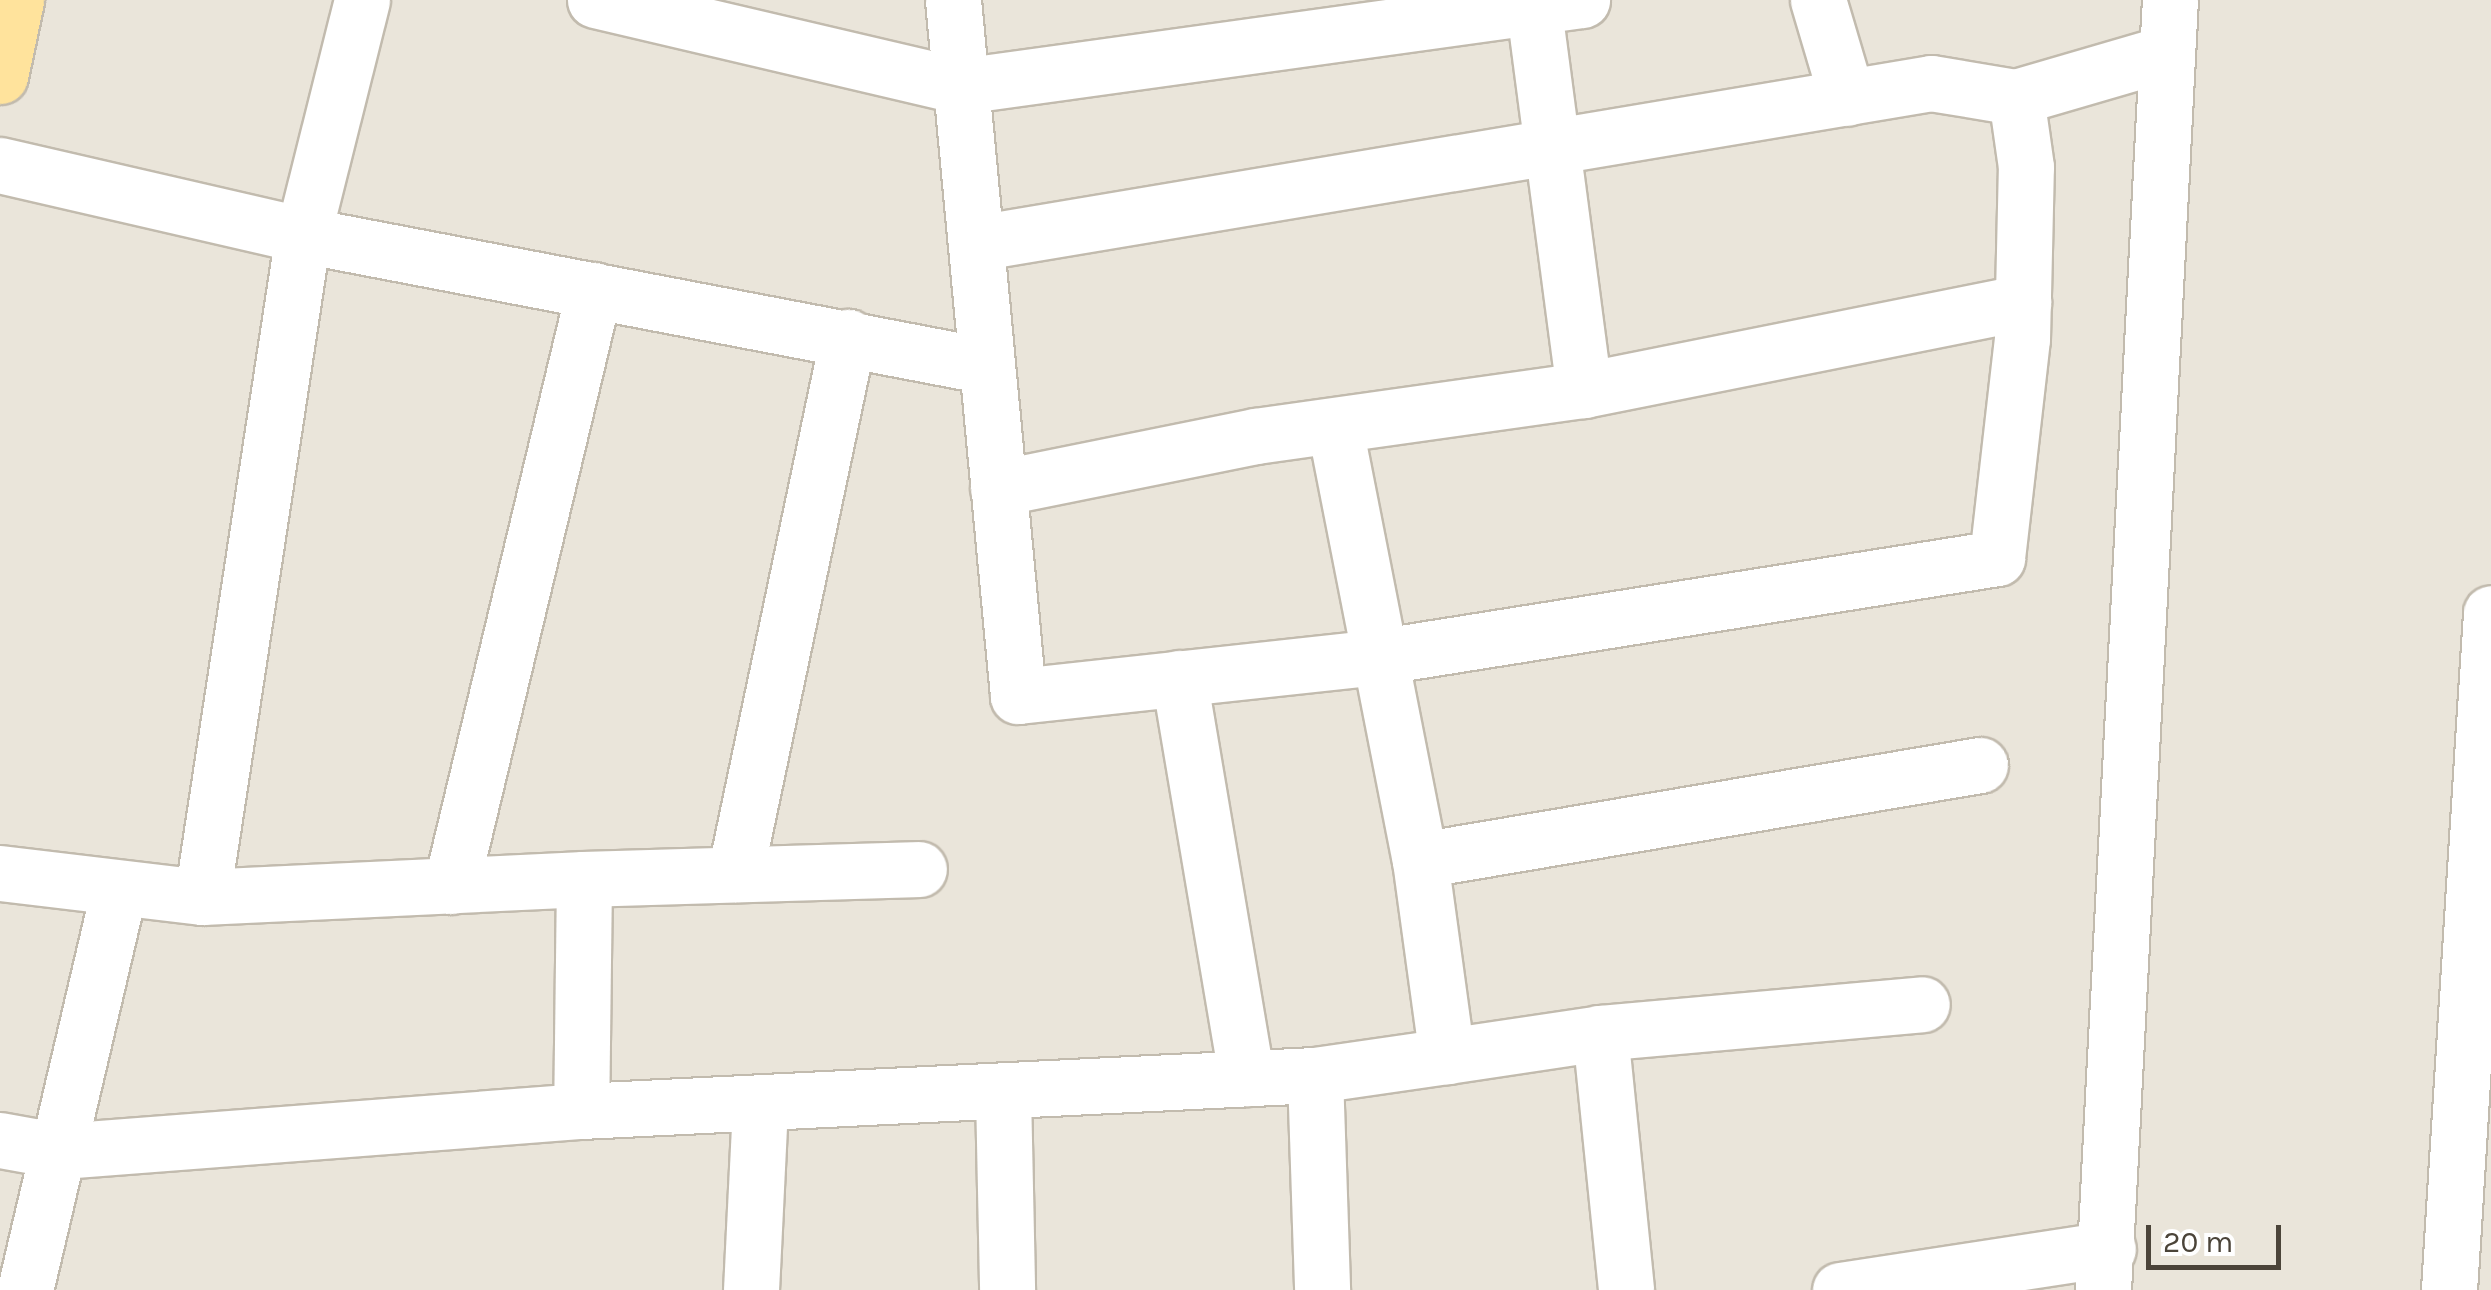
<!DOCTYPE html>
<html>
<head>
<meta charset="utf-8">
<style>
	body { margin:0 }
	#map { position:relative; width:2491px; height:1290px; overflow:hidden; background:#f6f3ec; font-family:Karla,sans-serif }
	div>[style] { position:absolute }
	.residential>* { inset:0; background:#eae5da; transform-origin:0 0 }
	.roads { filter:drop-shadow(2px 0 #c2bbae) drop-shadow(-2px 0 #c2bbae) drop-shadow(0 2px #c2bbae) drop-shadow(0 -2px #c2bbae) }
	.minor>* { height:55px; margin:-27.5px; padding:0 27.5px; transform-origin:27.5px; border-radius:27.5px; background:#fff }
	.primary>* { height:55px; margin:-27.5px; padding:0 27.5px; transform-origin:27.5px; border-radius:27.5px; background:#ffe39c }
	span { translate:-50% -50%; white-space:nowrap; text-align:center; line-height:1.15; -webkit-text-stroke:10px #fff; paint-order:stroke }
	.scale { position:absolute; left:2146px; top:1225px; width:135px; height:45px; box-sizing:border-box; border:5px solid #4b4439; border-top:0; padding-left:12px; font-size:30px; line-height:35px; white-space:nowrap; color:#4b4439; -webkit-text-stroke:8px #fff; paint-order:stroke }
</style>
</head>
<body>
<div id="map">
	<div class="residential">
		<div style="left:0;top:0;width:2491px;height:1290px"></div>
	</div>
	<div class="roads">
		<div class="minor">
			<div style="left:595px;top:0;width:376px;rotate:13.2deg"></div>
			<div style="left:961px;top:86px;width:627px;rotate:-7.88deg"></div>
			<div style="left:953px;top:0;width:699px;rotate:84.66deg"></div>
			<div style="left:1018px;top:696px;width:361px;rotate:-6.2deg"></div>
			<div style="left:1377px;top:657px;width:628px;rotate:-9.07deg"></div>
			<div style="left:1997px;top:558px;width:220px;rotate:-83.5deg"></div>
			<div style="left:2022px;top:339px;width:172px;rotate:-88.7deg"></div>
			<div style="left:2026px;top:167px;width:71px;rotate:-98.1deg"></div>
			<div style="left:2016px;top:97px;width:153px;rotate:-16.3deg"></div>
			<div style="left:1818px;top:0;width:102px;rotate:73.5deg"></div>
			<div style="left:0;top:165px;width:311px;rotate:13deg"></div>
			<div style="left:303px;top:235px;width:696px;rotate:10.84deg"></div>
			<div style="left:976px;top:243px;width:968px;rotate:-9.51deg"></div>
			<div style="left:1931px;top:83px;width:86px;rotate:9.4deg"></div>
			<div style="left:1584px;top:390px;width:448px;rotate:-11.3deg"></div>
			<div style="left:1335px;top:428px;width:440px;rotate:78.9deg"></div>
			<div style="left:1420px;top:860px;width:198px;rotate:82.2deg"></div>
			<div style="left:1447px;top:1056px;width:155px;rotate:-8.5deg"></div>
			<div style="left:1600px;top:1033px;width:258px;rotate:84.2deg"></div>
			<div style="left:998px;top:488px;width:263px;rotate:-11.4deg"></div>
			<div style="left:1256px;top:436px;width:331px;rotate:-8deg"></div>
			<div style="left:1584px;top:390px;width:393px;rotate:-97.5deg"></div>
			<div style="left:1179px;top:678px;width:406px;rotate:80.4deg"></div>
			<div style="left:1420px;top:860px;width:568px;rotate:-9.63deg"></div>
			<div style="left:0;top:873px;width:203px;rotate:6.8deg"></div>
			<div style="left:202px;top:897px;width:382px;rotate:-2.7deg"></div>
			<div style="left:584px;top:879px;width:232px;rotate:90.7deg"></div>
			<div style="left:735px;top:874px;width:549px;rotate:-78.12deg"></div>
			<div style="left:584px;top:879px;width:335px;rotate:-1.7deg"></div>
			<div style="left:451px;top:886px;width:613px;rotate:-76.51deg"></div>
			<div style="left:202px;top:897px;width:670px;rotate:-81.33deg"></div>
			<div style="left:303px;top:235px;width:242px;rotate:-75.9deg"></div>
			<div style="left:1600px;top:1033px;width:323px;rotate:-5.1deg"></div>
			<div style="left:1315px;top:1075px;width:133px;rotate:-8.2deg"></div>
			<div style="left:1003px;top:1093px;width:197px;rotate:88.8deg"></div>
			<div style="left:0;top:1140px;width:62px;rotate:10.2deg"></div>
			<div style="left:61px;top:1151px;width:522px;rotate:-4.4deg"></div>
			<div style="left:581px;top:1111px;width:735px;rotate:-2.81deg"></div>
			<div style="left:1315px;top:1075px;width:215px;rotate:88.1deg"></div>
			<div style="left:25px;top:1290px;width:408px;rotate:-76.8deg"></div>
			<div style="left:751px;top:1290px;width:182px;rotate:-87.2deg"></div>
			<div style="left:1840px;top:1290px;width:271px;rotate:-8.7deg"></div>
			<div style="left:2103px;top:1290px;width:1292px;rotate:-87.03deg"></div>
			<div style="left:2449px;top:1290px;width:678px;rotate:-86.45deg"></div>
		</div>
		<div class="primary">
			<div style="left:0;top:76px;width:78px;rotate:-78.1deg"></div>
		</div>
	</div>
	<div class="scale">20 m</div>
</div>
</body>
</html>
